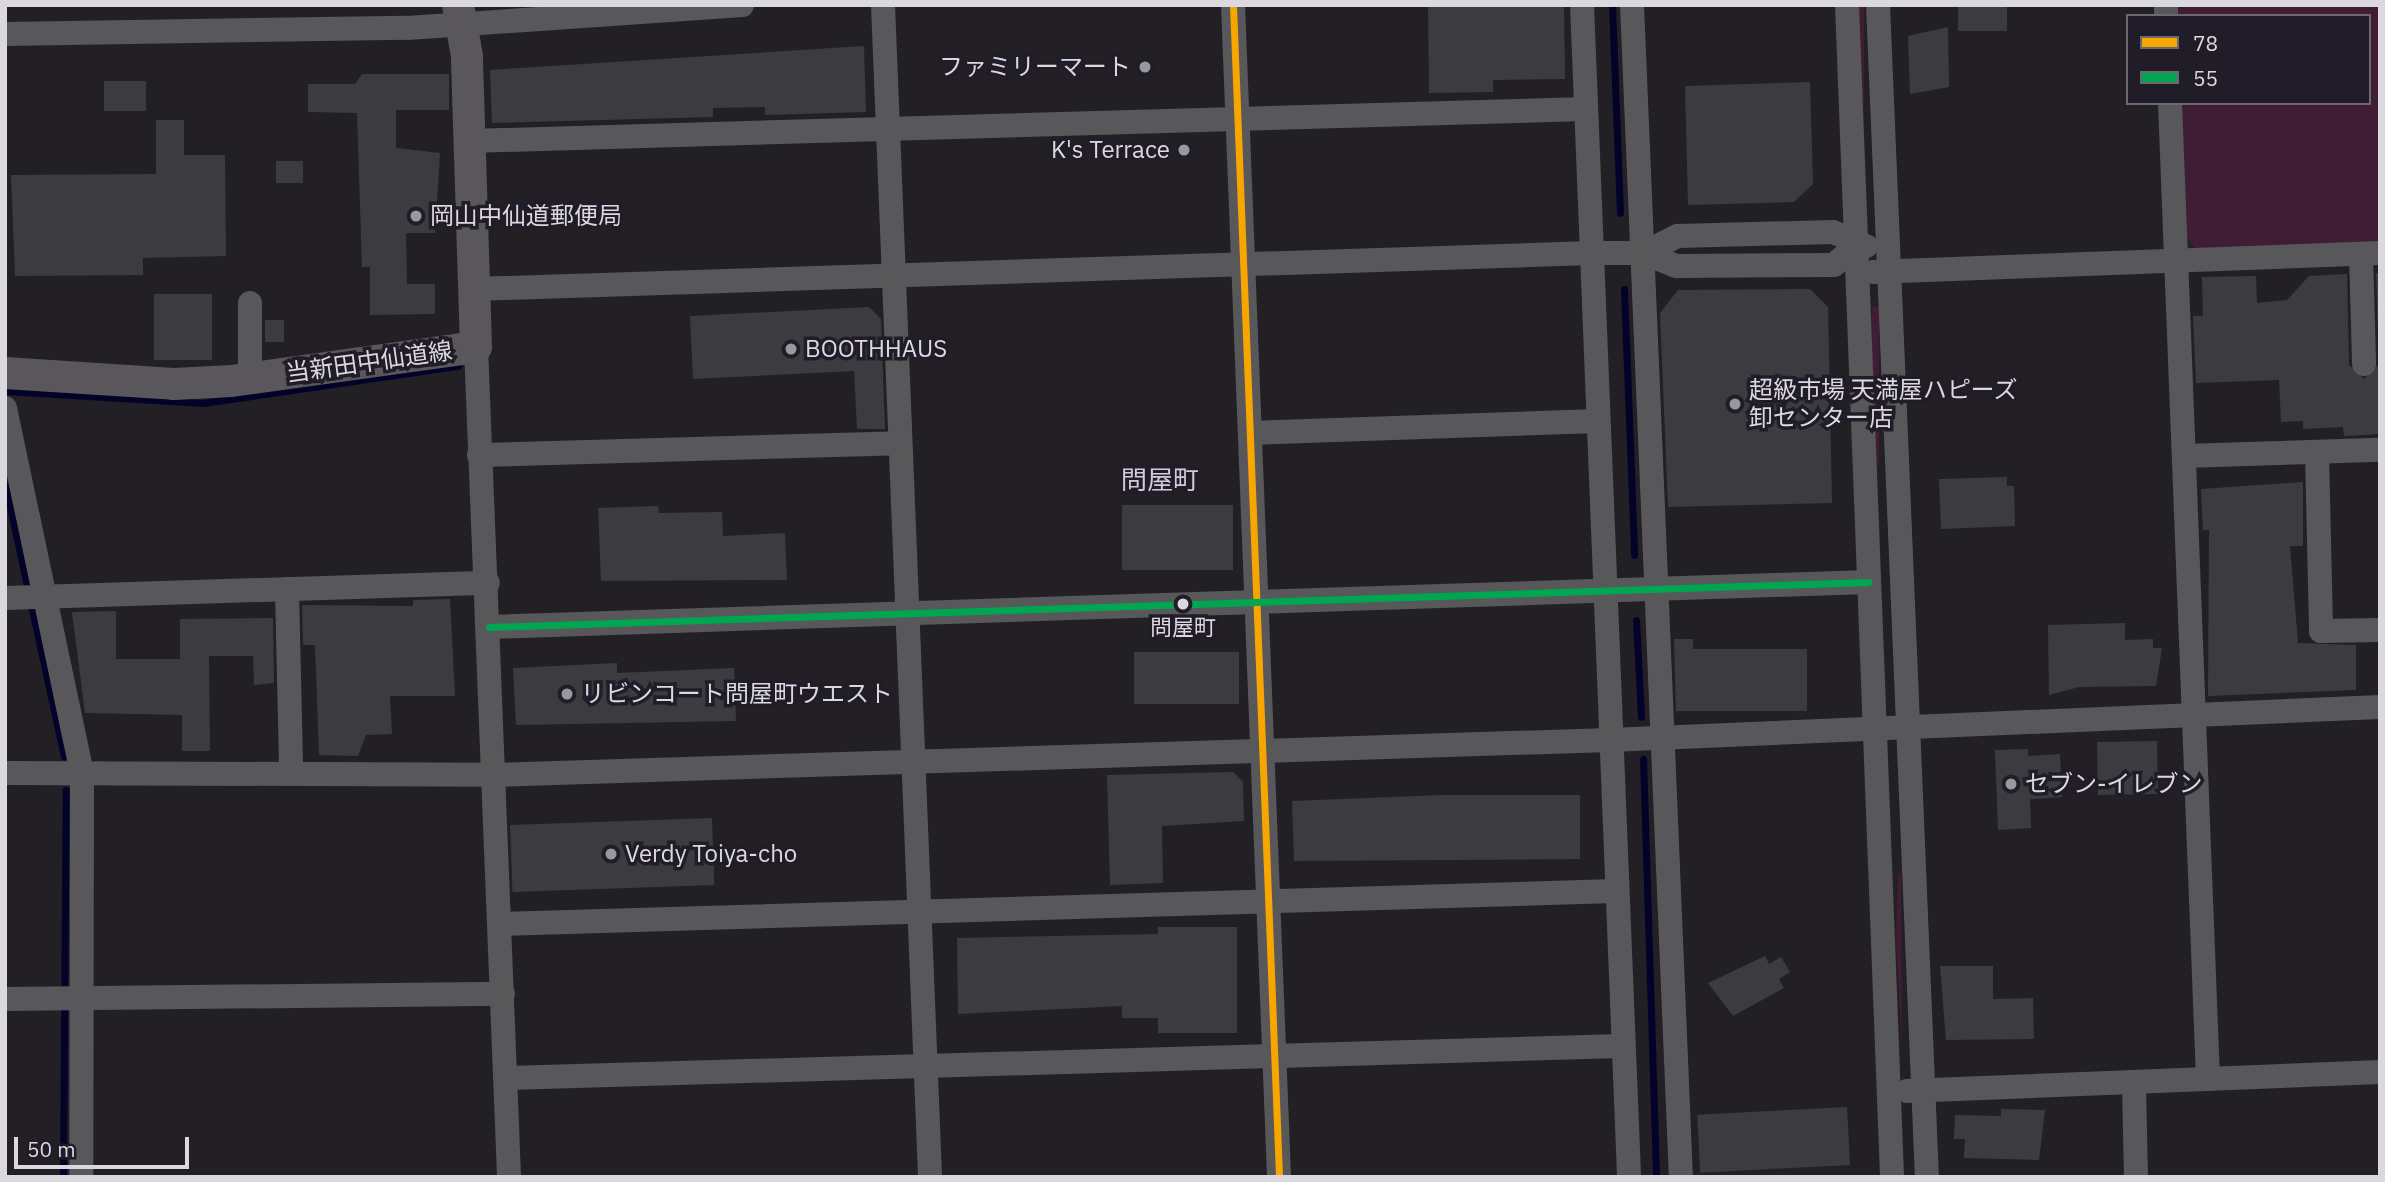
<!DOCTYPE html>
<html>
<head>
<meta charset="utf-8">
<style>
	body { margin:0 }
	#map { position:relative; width:2385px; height:1182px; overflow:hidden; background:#222025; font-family:"IBM Plex Sans","Noto Sans JP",sans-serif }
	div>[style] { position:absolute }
	.green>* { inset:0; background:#3f1d34; transform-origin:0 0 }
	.stream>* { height:7px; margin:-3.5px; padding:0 3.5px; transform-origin:3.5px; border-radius:3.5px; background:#03032a }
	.building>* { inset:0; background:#3c3c40; transform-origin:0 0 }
	.minor>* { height:24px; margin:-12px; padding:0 12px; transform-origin:12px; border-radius:12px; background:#585759 }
	.major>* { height:32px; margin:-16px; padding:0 16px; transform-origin:16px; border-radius:16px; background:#59575b }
	.bus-1>* { height:7px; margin:-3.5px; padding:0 3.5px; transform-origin:3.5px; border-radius:3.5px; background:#f7a600 }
	.bus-2>* { height:7px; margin:-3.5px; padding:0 3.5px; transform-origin:3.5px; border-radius:3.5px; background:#00a651 }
	.dots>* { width:19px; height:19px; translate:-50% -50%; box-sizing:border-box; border:4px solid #211d28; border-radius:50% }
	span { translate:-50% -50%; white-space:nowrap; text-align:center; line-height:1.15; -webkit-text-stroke:7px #211d28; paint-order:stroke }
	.bus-label { font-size:22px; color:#dbd8e0 }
	.poi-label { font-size:24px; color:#dbd8e0 }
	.right { translate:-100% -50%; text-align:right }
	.left { translate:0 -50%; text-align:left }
	.street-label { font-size:24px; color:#dbd8e0 }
	.neighbourhood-label { font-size:26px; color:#d0cad9 }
	.frame { position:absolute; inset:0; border:7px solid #dbd8e0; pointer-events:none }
	.legend { position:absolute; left:2126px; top:14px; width:245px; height:91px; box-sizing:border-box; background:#211d28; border:2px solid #6b6872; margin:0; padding:9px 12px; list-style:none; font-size:21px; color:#dbd8e0 }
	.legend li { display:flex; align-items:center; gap:14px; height:35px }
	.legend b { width:35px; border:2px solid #6b6872 }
	.scale { position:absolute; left:14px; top:1137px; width:175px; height:32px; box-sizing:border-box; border:4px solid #dbd8e0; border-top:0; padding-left:9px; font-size:21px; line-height:24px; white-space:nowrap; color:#dbd8e0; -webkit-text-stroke:5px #211d28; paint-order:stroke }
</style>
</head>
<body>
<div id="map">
	<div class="green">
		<div style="clip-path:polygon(1858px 5px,1864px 5px,1864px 108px,1861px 108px)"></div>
		<div style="clip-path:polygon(2177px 5px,2380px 5px,2380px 242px,2196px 249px,2187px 239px,2181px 103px,2369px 103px,2369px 16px,2178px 16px)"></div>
		<div style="left:1872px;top:307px;width:7px;height:155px"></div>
		<div style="clip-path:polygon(1898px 873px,1901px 873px,1902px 1047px,1896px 939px)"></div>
	</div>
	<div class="stream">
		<div style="left:1612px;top:5px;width:208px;rotate:87.8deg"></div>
		<div style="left:1624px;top:289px;width:266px;rotate:87.8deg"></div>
		<div style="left:5px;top:391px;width:198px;rotate:3.5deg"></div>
		<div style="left:203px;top:403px;width:258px;rotate:-8.3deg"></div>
		<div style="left:5px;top:484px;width:279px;rotate:77.8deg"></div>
		<div style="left:1636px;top:620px;width:97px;rotate:87deg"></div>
		<div style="left:1643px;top:759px;width:418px;rotate:88.2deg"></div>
		<div style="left:63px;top:1177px;width:387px;rotate:-89.6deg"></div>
	</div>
	<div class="building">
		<div style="clip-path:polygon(1428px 5px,1564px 5px,1565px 79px,1493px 80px,1493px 92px,1429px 93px)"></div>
		<div style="left:1958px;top:5px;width:49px;height:26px"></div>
		<div style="clip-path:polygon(1948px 27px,1949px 87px,1910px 94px,1908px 36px)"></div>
		<div style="clip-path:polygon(864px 46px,866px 112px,765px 115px,765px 107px,713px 108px,713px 117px,492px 123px,490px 70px)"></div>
		<div style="clip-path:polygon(362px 74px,449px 74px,449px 110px,396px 110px,396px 148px,440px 153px,435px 233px,406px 233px,407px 284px,435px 284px,435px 314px,370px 315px,370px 267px,362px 267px,357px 113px,308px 112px,308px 84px,355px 84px)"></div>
		<div style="left:104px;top:81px;width:42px;height:30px"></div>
		<div style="clip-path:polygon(1810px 82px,1813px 184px,1794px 202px,1688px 205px,1685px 86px)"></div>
		<div style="clip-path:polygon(156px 120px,184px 120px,184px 155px,225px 155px,226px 256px,143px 258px,143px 275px,15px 276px,11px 175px,156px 174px)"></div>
		<div style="left:276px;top:161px;width:27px;height:22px"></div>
		<div style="clip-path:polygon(2376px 273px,2380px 273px,2380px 434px,2344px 436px,2343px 427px,2303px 429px,2303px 421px,2281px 422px,2279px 380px,2196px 383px,2193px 316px,2203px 316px,2202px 277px,2256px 276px,2257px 303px,2287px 300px,2309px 276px,2347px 274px,2349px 365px,2364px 379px,2379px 364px)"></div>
		<div style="clip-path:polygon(1810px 289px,1828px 307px,1832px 503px,1668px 507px,1660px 313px,1678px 290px)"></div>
		<div style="left:154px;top:294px;width:58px;height:66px"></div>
		<div style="clip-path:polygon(869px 307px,881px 319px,885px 429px,857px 429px,854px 371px,693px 379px,690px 316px)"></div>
		<div style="left:265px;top:320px;width:19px;height:22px"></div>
		<div style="clip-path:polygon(2007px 477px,2007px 486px,2014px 486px,2015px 526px,1941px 529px,1939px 479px)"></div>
		<div style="clip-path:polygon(2303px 482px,2303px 546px,2290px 546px,2298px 643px,2356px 645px,2356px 690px,2208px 696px,2209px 530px,2203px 530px,2201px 489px)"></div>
		<div style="left:1233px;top:505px;width:65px;height:111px;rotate:90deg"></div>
		<div style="clip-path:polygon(658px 506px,659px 513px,722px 512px,723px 536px,785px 533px,787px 580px,601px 581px,598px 508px)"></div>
		<div style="clip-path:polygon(450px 599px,455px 696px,390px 696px,392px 734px,366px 735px,358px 756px,319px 755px,315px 645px,303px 645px,302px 605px,413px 606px,413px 600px)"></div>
		<div style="clip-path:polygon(116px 611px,116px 659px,180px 659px,180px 619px,273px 618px,274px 683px,254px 685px,253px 656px,209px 656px,210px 751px,182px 751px,182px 715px,85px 713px,72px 612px)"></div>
		<div style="clip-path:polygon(2125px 623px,2125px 640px,2153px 639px,2153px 648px,2162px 648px,2156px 686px,2079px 687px,2049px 695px,2048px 625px)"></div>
		<div style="clip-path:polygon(1674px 639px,1693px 639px,1693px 649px,1807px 649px,1807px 711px,1676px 711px)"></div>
		<div style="left:1134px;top:652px;width:105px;height:52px"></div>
		<div style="clip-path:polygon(617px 663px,617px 673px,734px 668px,736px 721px,516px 725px,513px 668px)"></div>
		<div style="left:2157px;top:741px;width:53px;height:60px;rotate:89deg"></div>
		<div style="clip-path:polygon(2028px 749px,2028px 756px,2060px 754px,2062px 797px,2030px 799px,2031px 828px,1998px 830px,1995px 750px)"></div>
		<div style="clip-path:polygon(1233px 772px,1243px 782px,1244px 821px,1162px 826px,1163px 883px,1110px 885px,1107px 775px)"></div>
		<div style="clip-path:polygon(1443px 795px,1580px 795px,1580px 859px,1294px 861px,1292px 801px)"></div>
		<div style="left:712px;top:818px;width:67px;height:202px;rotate:88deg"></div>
		<div style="clip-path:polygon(1158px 927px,1237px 927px,1237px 1033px,1158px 1033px,1158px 1018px,1122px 1018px,1122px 1006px,958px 1014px,957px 938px,1158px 934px)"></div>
		<div style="clip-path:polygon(1765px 956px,1769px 964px,1781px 957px,1790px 972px,1779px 979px,1784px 988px,1733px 1016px,1708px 983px)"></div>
		<div style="clip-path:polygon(1940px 966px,1993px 966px,1993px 999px,2033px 998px,2034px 1039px,1946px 1040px)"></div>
		<div style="left:1847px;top:1107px;width:58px;height:150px;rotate:87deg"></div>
		<div style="clip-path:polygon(2001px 1109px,2045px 1110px,2039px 1160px,1964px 1158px,1965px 1139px,1954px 1139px,1955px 1115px,2001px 1116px)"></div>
	</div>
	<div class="minor">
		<div style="left:883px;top:5px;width:1173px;rotate:87.7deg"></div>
		<div style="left:1233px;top:5px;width:1173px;rotate:87.75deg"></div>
		<div style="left:1582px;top:5px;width:1173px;rotate:87.7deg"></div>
		<div style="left:1632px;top:5px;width:1173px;rotate:87.61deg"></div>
		<div style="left:1847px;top:5px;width:1173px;rotate:87.8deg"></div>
		<div style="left:1878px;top:5px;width:1173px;rotate:87.61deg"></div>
		<div style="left:2166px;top:5px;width:11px;rotate:90deg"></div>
		<div style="left:5px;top:34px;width:402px;rotate:-0.9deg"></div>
		<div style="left:407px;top:28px;width:336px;rotate:-3.9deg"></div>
		<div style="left:2170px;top:103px;width:976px;rotate:87.77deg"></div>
		<div style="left:469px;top:141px;width:1117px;rotate:-1.64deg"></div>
		<div style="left:1644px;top:253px;width:38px;rotate:-27deg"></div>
		<div style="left:1678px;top:236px;width:155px;rotate:-1.5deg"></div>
		<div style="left:1833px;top:232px;width:36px;rotate:23deg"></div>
		<div style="left:2361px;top:254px;width:110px;rotate:88.4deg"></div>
		<div style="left:1873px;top:272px;width:507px;rotate:-2.15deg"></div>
		<div style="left:474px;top:289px;width:1119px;rotate:-1.84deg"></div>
		<div style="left:1592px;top:253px;width:52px"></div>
		<div style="left:1644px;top:253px;width:35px;rotate:22deg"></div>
		<div style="left:1677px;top:266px;width:157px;rotate:-0.4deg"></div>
		<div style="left:1834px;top:265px;width:28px;rotate:-42deg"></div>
		<div style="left:250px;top:303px;width:75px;rotate:90deg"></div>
		<div style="left:476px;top:347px;width:831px;rotate:87.72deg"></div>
		<div style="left:5px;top:408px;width:373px;rotate:78.1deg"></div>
		<div style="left:82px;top:773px;width:404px;rotate:90.1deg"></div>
		<div style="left:1251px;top:433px;width:347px;rotate:-2deg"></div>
		<div style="left:2317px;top:452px;width:179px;rotate:88.7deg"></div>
		<div style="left:2321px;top:631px;width:59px;rotate:-1deg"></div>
		<div style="left:479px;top:455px;width:421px;rotate:-1.6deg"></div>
		<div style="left:2184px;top:456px;width:196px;rotate:-1.8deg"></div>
		<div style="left:287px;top:589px;width:183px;rotate:88.7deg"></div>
		<div style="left:5px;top:598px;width:483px;rotate:-1.8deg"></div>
		<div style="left:489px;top:627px;width:1380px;rotate:-1.87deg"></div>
		<div style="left:5px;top:773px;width:490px;rotate:0.2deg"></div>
		<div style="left:495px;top:775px;width:1116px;rotate:-1.8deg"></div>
		<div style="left:1610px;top:740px;width:771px;rotate:-2.45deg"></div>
		<div style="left:500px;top:924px;width:1116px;rotate:-1.69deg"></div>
		<div style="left:5px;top:999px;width:498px;rotate:-0.6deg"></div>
		<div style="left:506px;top:1078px;width:1116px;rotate:-1.64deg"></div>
		<div style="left:2134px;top:1083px;width:94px;rotate:88.8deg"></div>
		<div style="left:1907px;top:1091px;width:473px;rotate:-2.3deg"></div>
	</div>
	<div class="major">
		<div style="left:5px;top:373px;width:169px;rotate:3.7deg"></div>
		<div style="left:174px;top:384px;width:57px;rotate:-3deg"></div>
		<div style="left:231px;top:381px;width:247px;rotate:-7.9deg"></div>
		<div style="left:476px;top:347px;width:291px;rotate:-91.8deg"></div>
		<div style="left:467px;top:56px;width:52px;rotate:-100deg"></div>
	</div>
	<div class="bus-1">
		<div style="left:1233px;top:5px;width:1173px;rotate:87.75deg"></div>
	</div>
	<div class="bus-2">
		<div style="left:489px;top:627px;width:1380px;rotate:-1.87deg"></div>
	</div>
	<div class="dots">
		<div style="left:1145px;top:67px;background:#9a989f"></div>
		<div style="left:1184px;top:150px;background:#9a989f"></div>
		<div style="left:416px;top:216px;background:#9a989f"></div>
		<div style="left:791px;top:349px;background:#9a989f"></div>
		<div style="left:1735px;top:404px;background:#9a989f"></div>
		<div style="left:1183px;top:604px;background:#dbd8e0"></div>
		<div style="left:567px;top:694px;background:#9a989f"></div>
		<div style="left:2011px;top:784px;background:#9a989f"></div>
		<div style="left:611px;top:854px;background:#9a989f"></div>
	</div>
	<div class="bus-label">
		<span style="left:1183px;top:627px">問屋町</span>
	</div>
	<div class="poi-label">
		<span class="right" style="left:1131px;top:67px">ファミリーマート</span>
		<span class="right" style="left:1170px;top:150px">K's Terrace</span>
		<span class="left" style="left:430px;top:216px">岡山中仙道郵便局</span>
		<span class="left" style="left:805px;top:349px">BOOTHHAUS</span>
		<span class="left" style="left:1749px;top:404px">超級市場 天満屋ハピーズ<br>卸センター店</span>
		<span class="left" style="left:581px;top:694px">リビンコート問屋町ウエスト</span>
		<span class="left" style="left:2025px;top:784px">セブン-イレブン</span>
		<span class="left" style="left:625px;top:854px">Verdy Toiya-cho</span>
	</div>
	<div class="street-label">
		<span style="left:369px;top:362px;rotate:-8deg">当新田中仙道線</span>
	</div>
	<div class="neighbourhood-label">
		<span style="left:1160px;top:480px">問屋町</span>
	</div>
	<div class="frame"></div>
	<ul class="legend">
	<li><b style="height:9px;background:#f7a600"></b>78</li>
	<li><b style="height:9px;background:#00a651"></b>55</li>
	</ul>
	<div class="scale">50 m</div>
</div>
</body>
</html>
